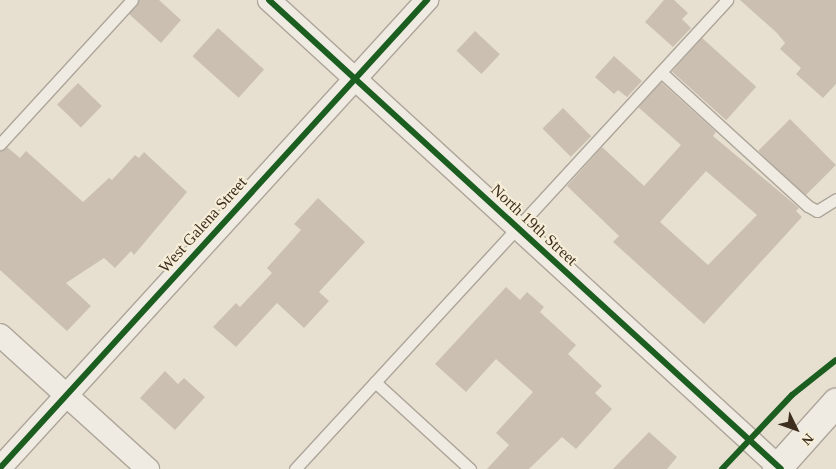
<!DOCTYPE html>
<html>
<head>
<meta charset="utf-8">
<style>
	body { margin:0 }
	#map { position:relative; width:836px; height:469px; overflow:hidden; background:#e7e0d1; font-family:Georgia,serif }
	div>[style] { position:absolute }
	.building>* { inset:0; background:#cbbfb2; transform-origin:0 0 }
	.roads { filter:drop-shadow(1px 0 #ada599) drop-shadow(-1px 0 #ada599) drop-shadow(0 1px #ada599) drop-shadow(0 -1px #ada599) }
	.lane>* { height:11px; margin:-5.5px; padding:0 5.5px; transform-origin:5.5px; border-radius:5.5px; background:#efebe3 }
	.street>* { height:22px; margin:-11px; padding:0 11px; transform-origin:11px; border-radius:11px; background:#efebe3 }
	.secondary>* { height:28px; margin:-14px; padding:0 14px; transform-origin:14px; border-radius:14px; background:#efebe3 }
	.cycleway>* { height:6px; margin:-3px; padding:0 3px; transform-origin:3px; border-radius:3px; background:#1b5e20 }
	span { translate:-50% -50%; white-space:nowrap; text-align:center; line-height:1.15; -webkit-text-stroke:4px #f7eed8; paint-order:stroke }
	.street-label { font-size:16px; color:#3d2e20 }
	.north { position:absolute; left:771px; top:404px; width:50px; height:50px; -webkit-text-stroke:4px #f7eed8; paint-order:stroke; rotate:132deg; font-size:14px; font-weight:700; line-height:20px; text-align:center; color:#3d2e20 }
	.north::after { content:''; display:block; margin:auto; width:18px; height:22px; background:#3d2e20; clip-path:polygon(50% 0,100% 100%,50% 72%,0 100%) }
</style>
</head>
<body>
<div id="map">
	<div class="building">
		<div style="clip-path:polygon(139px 0,159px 0,181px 20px,161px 43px,129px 14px)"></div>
		<div style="clip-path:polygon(664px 0,674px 0,688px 13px,682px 19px,691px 28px,673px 47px,645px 22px)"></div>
		<div style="clip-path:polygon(740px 0,836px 0,836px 84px,823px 98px,796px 74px,801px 68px,780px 49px,785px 43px,777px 33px)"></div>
		<div style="left:218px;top:28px;width:62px;height:38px;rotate:42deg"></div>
		<div style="left:475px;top:31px;width:34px;height:27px;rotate:43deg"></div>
		<div style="left:702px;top:38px;width:73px;height:45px;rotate:42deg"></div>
		<div style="clip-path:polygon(614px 56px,642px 81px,627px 97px,618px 90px,614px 94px,595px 77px)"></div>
		<div style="clip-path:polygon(evenodd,661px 82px,716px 132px,713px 136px,799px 208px,796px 211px,802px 217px,704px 324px,613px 242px,619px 236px,567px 186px,602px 147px,644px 186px,681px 145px,638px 107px,661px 82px,706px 171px,757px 215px,708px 265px,660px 222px,706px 171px)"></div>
		<div style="left:78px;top:83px;width:33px;height:30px;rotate:44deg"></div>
		<div style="left:563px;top:108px;width:40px;height:29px;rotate:45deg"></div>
		<div style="left:790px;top:119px;width:65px;height:45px;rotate:45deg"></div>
		<div style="clip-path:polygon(7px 147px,20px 158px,26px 151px,83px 202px,109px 178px,112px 180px,135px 155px,139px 158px,144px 152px,187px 192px,134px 255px,131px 251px,115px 268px,104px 258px,66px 283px,91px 306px,67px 331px,0 270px,0 151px)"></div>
		<div style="clip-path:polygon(318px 198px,365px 242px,319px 292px,329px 301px,304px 328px,277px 303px,236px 347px,213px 327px,236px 303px,240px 307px,272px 273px,267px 268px,301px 230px,294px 224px)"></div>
		<div style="clip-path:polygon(506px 287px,520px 300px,527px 292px,544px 307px,540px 312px,576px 345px,568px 354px,602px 386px,595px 393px,612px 409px,576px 449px,562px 437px,529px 469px,487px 469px,509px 445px,496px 433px,533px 392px,496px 359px,466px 392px,435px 364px)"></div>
		<div style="clip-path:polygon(165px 371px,178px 384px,184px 378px,205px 397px,175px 430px,140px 398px)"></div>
		<div style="clip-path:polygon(649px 432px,677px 457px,667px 469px,613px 469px)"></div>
	</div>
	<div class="roads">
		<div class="lane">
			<div style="left:661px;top:72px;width:199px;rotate:42.4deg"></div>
			<div style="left:808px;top:206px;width:10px;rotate:29deg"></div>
			<div style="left:817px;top:211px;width:22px;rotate:-32deg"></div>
			<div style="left:0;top:144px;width:195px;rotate:-47.5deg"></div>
			<div style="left:375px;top:382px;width:129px;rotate:42.5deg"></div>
			<div style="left:295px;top:469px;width:638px;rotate:-47.35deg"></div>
		</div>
		<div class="street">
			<div style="left:269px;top:0;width:694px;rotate:42.49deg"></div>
			<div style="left:0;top:335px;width:200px;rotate:42.2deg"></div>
			<div style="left:0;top:468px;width:634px;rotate:-47.62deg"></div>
		</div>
		<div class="secondary">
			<div style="left:777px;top:469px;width:89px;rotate:-48.2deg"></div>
		</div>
	</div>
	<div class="cycleway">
		<div style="left:269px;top:0;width:694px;rotate:42.49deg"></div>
		<div style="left:0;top:468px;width:634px;rotate:-47.62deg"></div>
		<div style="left:722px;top:469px;width:102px;rotate:-46.6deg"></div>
		<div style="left:792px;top:395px;width:56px;rotate:-38.5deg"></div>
	</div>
	<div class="street-label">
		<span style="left:203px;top:225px;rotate:-48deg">West Galena Street</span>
		<span style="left:534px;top:225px;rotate:43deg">North 19th Street</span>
	</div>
	<div class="north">N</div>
</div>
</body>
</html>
